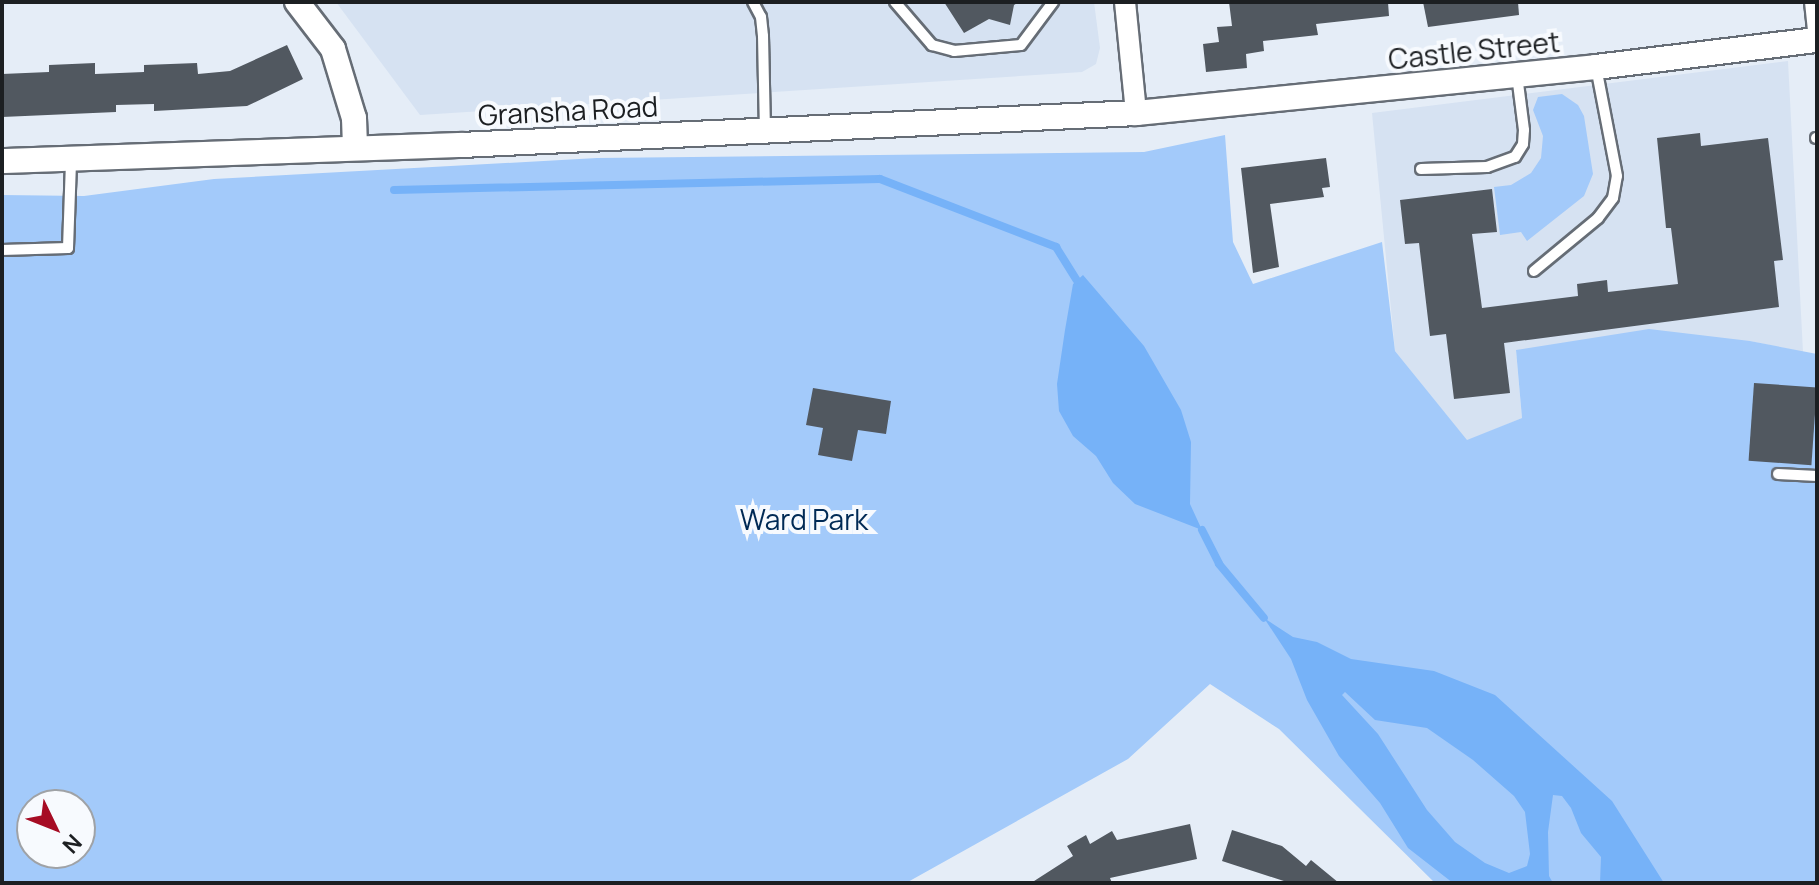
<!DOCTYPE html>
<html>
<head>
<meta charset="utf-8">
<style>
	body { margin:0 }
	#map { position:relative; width:1819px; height:885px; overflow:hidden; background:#e5edf7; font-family:Manrope,sans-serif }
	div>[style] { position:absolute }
	.built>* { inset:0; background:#d6e2f2 }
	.green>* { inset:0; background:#a3cafa }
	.water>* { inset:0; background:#76b2f8 }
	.stream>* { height:8px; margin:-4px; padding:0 4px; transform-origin:4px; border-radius:4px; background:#76b2f8 }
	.building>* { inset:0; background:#515860; transform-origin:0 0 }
	.roads { filter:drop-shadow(2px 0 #666d76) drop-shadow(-2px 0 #666d76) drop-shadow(0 2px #666d76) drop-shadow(0 -2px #666d76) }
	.service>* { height:10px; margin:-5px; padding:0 5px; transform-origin:5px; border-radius:5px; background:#fff }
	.minor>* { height:20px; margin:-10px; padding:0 10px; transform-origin:10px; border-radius:10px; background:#fff }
	.tertiary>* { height:24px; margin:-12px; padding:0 12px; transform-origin:12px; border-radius:12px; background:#fff }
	span { translate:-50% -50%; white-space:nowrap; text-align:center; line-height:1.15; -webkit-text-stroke:8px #f7fafe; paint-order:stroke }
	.street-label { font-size:28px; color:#1c1f22 }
	.park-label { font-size:28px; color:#002a55 }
	.frame { position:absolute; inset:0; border:4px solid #1c1f22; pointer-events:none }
	.north { position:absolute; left:16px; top:789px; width:80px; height:80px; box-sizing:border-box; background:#f7fafe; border:2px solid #9fa2a6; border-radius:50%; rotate:133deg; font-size:22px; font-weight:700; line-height:32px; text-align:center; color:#1c1f22 }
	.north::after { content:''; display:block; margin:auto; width:28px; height:36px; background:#a60c24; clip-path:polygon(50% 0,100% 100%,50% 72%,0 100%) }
</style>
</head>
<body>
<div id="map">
	<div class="built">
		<div style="clip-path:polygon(336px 2px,1094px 2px,1100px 48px,1096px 64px,1082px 72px,420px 115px)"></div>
		<div style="clip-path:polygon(1788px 61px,1803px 352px,1750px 341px,1516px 351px,1522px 418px,1467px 441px,1395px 351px,1372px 113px)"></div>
	</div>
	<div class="green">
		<div style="clip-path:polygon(1562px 94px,1578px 105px,1584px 116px,1593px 174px,1584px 196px,1527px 241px,1521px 232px,1500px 235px,1494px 187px,1511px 185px,1531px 173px,1541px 158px,1543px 136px,1533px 110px,1538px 97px)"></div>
		<div style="clip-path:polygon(evenodd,1225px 135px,1233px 242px,1253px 284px,1382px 242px,1395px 351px,1467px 440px,1522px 418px,1516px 350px,1649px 329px,1750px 341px,1817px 354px,1817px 883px,1435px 883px,1279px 729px,1210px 684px,1128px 759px,906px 883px,2px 883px,2px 195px,84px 196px,214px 179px,597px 158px,1144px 152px,1225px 135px,32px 805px,80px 805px,80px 853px,32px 853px,32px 805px)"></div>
	</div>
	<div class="water">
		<div style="clip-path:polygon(1083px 275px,1144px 346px,1181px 410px,1191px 442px,1190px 504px,1202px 530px,1135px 504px,1113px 483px,1096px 456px,1073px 436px,1059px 411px,1057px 384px,1065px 330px,1073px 284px)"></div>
		<div style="clip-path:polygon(evenodd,1264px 618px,1293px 637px,1317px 642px,1351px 659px,1434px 671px,1495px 695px,1612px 801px,1664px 883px,1600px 883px,1601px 857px,1581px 833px,1571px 808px,1562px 796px,1553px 795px,1548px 832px,1549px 876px,1553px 883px,1453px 883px,1408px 848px,1380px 803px,1339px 756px,1307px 700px,1291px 659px,1264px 618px,1345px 692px,1375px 720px,1427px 728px,1473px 760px,1514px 796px,1525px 812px,1530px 854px,1527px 866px,1509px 873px,1485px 863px,1455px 842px,1427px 810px,1378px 734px,1342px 695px,1345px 692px)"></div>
	</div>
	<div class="stream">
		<div style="left:394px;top:190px;width:486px;rotate:-1.3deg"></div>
		<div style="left:880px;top:179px;width:189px;rotate:21.1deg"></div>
		<div style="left:1056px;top:247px;width:39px;rotate:58deg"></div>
		<div style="left:1202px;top:530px;width:38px;rotate:63deg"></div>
		<div style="left:1219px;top:564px;width:70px;rotate:50.2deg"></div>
	</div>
	<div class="building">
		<div style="clip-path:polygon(944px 2px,1019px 2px,1014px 5px,1010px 25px,989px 19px,964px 33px)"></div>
		<div style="clip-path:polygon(1229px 2px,1388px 2px,1389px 16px,1316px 24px,1318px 35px,1263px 41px,1264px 51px,1246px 54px,1247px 68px,1206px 72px,1203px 44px,1219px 42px,1217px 27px,1232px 26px)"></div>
		<div style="clip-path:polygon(1423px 2px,1518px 2px,1519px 15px,1428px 27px)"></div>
		<div style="clip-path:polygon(287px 45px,303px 79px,247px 106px,154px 111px,154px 104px,116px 105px,116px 112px,2px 117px,2px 74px,49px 72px,49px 65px,95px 63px,95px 74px,144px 72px,144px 65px,197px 63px,198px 74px,230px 71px)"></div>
		<div style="clip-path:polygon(1700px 133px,1701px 146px,1768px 138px,1783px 260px,1774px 261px,1779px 307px,1504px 343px,1510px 393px,1454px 399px,1446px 334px,1430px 336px,1419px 243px,1405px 244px,1400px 200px,1492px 189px,1497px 232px,1472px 234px,1482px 308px,1578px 296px,1577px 284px,1607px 280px,1608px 292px,1678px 284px,1671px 228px,1666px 228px,1657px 138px)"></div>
		<div style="clip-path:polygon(1326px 158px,1330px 187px,1322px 188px,1324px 197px,1270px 204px,1279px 267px,1253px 273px,1241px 168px)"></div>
		<div style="left:1754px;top:383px;width:63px;height:78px;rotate:4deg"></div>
		<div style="clip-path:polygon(813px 388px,891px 401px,886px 434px,858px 430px,852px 461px,818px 455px,823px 428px,806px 425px)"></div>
		<div style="clip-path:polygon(1190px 824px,1197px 859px,1110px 878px,1112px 883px,1031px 883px,1073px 856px,1067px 846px,1086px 835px,1090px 844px,1112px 831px,1117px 840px)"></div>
		<div style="clip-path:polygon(1232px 830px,1282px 846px,1306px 866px,1311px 860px,1339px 883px,1290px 883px,1222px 861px)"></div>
	</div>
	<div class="roads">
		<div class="service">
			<div style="left:753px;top:2px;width:17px;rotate:62deg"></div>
			<div style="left:761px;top:17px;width:19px;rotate:84deg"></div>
			<div style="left:763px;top:36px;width:93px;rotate:88.8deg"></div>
			<div style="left:895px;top:2px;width:57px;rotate:49.3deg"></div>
			<div style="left:932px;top:45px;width:23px;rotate:15deg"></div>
			<div style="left:954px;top:51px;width:67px;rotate:-5.1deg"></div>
			<div style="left:1021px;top:45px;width:54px;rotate:-53.3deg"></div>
			<div style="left:1810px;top:2px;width:38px;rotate:84deg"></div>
			<div style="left:1816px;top:138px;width:1px"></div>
			<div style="left:1421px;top:169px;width:66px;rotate:-1.7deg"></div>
			<div style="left:1487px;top:167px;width:30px;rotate:-20deg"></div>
			<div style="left:1515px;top:157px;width:15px;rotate:-58deg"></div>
			<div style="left:1523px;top:144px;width:14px;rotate:-86deg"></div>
			<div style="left:1524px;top:130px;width:55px;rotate:-97.3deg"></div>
			<div style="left:2px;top:250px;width:66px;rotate:-1.7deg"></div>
			<div style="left:68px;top:248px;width:88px;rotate:-88deg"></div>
			<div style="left:1534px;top:271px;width:83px;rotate:-39.6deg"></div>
			<div style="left:1598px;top:218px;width:25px;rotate:-53deg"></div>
			<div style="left:1613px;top:198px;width:22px;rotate:-80deg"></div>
			<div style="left:1617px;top:176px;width:111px;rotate:-100.9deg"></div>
			<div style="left:1778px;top:474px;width:39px;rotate:3deg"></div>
		</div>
		<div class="minor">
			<div style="left:1125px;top:2px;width:112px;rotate:84.3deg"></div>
		</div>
		<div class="tertiary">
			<div style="left:297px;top:2px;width:59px;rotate:52.5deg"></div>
			<div style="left:333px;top:49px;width:72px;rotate:73.1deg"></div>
			<div style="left:354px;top:118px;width:28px;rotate:88deg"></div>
			<div style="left:2px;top:161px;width:459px;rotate:-2deg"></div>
			<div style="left:461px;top:145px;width:676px;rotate:-2.71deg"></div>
			<div style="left:1136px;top:113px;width:462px;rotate:-5.7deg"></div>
			<div style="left:1596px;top:67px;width:223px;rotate:-7deg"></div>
		</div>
	</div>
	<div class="street-label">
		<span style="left:1474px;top:50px;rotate:-6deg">Castle Street</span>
		<span style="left:568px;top:110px;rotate:-3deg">Gransha Road</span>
	</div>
	<div class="park-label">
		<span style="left:804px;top:519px">Ward Park</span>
	</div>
	<div class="frame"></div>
	<div class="north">N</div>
</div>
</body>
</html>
